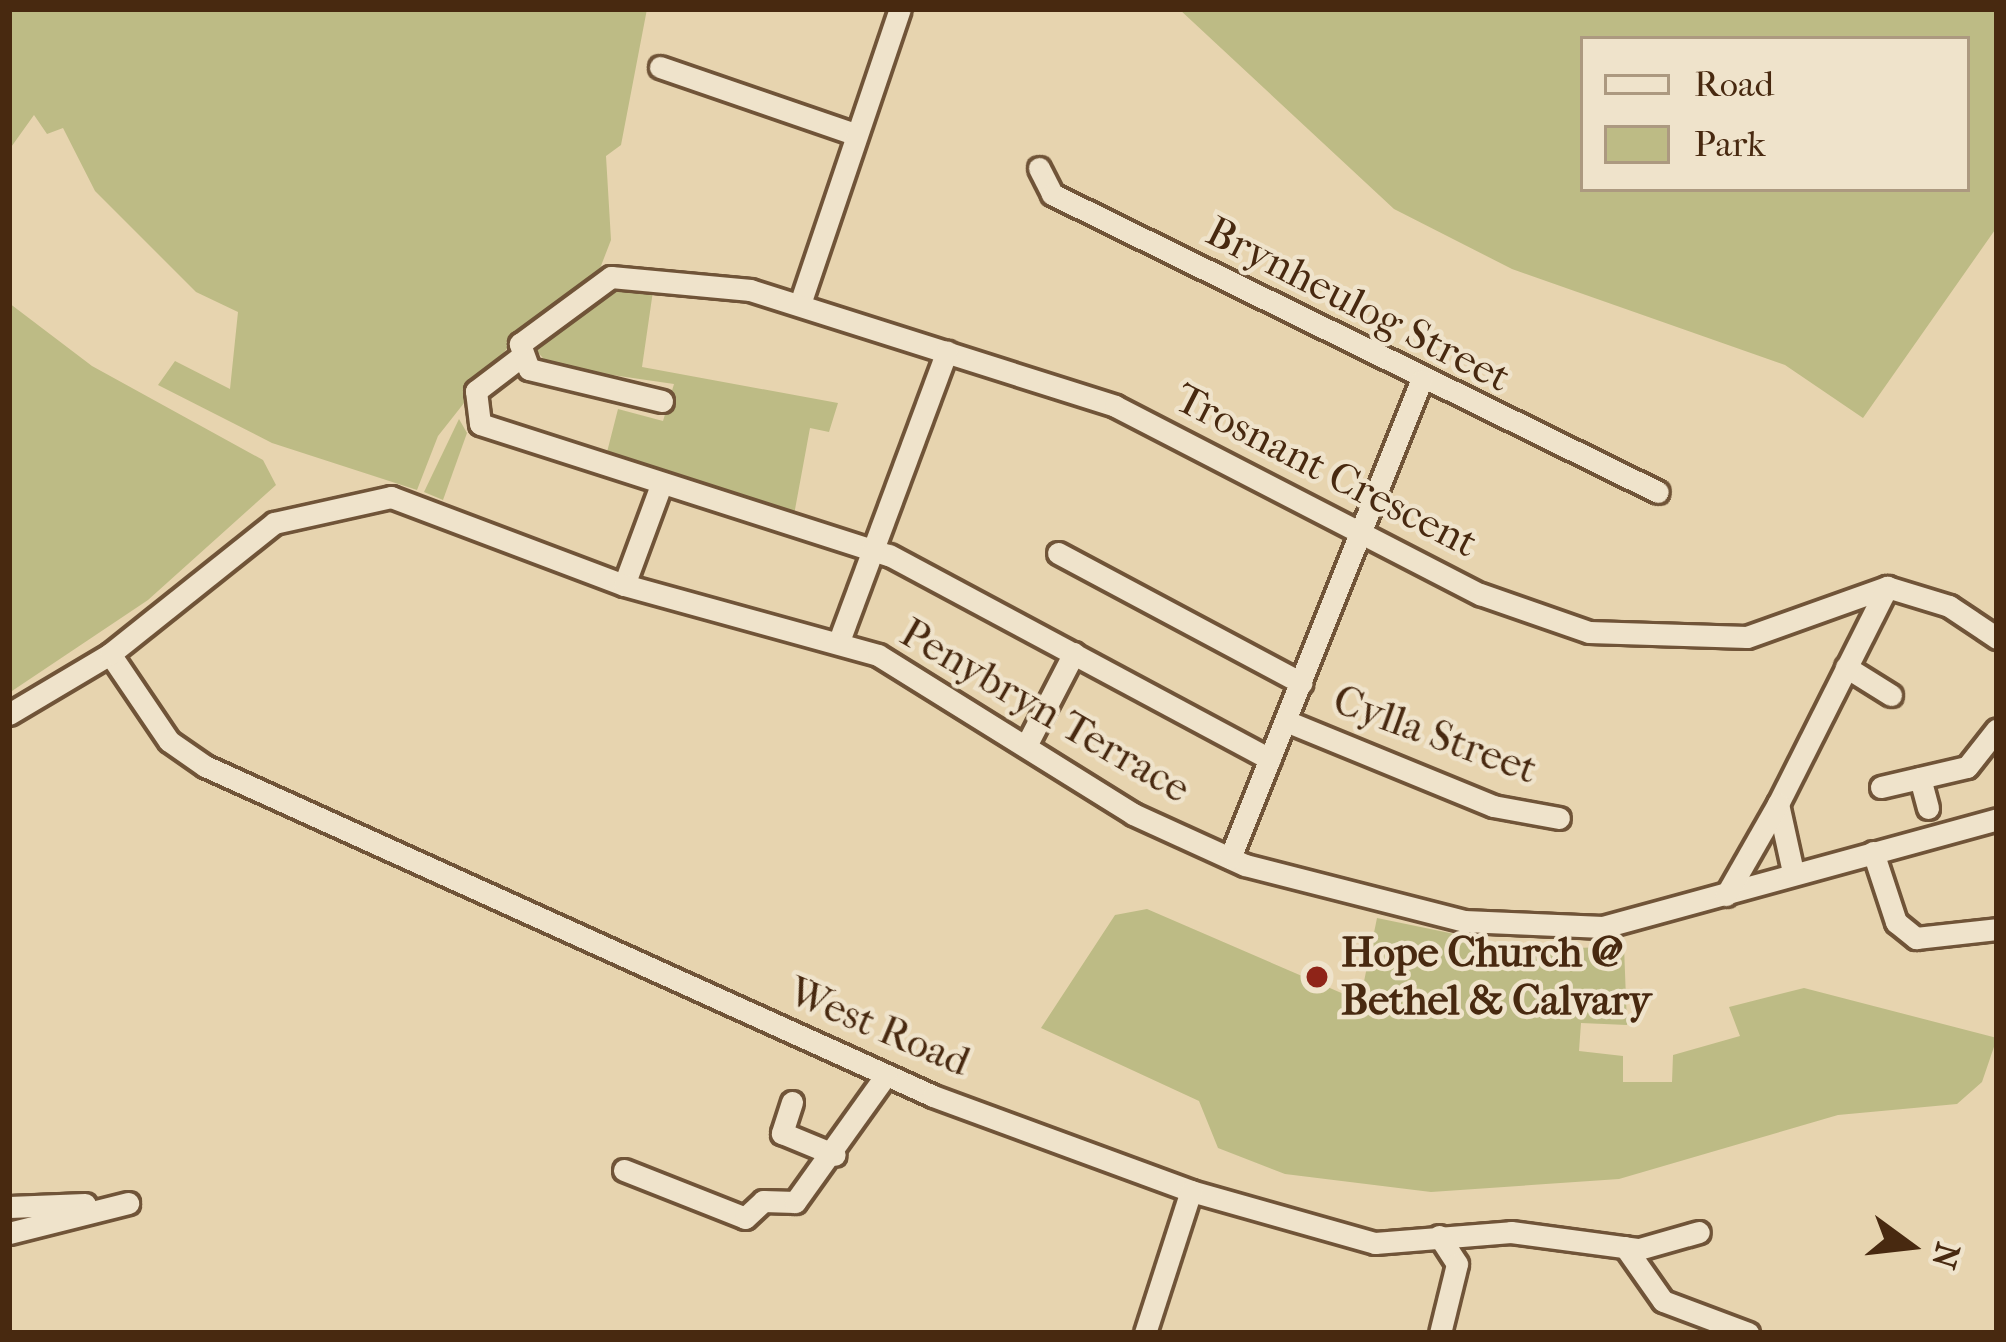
<!DOCTYPE html>
<html>
<head>
<meta charset="utf-8">
<style>
	body { margin:0 }
	#map { position:relative; width:2006px; height:1342px; overflow:hidden; background:#e7d4af; font-family:"IM FELL French Canon",serif }
	div>[style] { position:absolute }
	.green>* { inset:0; background:#bdbb85 }
	.roads { filter:drop-shadow(3px 0 #705438) drop-shadow(-3px 0 #705438) drop-shadow(0 3px #705438) drop-shadow(0 -3px #705438) }
	.minor>* { height:21px; margin:-10.5px; padding:0 10.5px; transform-origin:10.5px; border-radius:10.5px; background:#efe3cb }
	.dots>* { width:33px; height:33px; translate:-50% -50%; box-sizing:border-box; border:6px solid #efe3cb; border-radius:50% }
	span { translate:-50% -50%; white-space:nowrap; text-align:center; line-height:1.15; -webkit-text-stroke:9px #efe3cb; paint-order:stroke }
	.street-label { font-size:42px; color:#482910 }
	.poi-label { font-size:42px; color:#482910; font-weight:700 }
	.left { translate:0 -50%; text-align:left }
	.frame { position:absolute; inset:0; border:12px solid #482910; pointer-events:none }
	.legend { position:absolute; left:1580px; top:36px; width:390px; height:156px; box-sizing:border-box; background:#efe3cb; border:3px solid #ac9980; margin:0; padding:15px 21px; list-style:none; font-size:36px; color:#482910 }
	.legend li { display:flex; align-items:center; gap:24px; height:60px }
	.legend b { width:60px; border:3px solid #ac9980 }
	.north { position:absolute; left:1850px; top:1186px; width:120px; height:120px; -webkit-text-stroke:9px #efe3cb; paint-order:stroke; rotate:105deg; font-size:33px; font-weight:700; line-height:48px; text-align:center; color:#482910 }
	.north::after { content:''; display:block; margin:auto; width:42px; height:54px; background:#482910; clip-path:polygon(50% 0,100% 100%,50% 72%,0 100%) }
</style>
</head>
<body>
<div id="map">
	<div class="green">
		<div style="clip-path:polygon(9px 9px,647px 9px,621px 145px,606px 156px,611px 240px,599px 271px,513px 341px,438px 436px,417px 490px,272px 443px,158px 385px,175px 361px,230px 389px,238px 312px,196px 292px,95px 191px,63px 128px,47px 134px,34px 115px,9px 150px)"></div>
		<div style="clip-path:polygon(evenodd,1179px 9px,1997px 9px,1997px 227px,1863px 418px,1785px 365px,1512px 269px,1394px 209px,1179px 9px,1583px 39px,1967px 39px,1967px 189px,1583px 189px,1583px 39px)"></div>
		<div style="clip-path:polygon(609px 286px,653px 291px,642px 367px,838px 403px,829px 432px,810px 428px,794px 515px,605px 460px,618px 409px,663px 421px,674px 384px,550px 366px,533px 347px)"></div>
		<div style="clip-path:polygon(9px 303px,92px 366px,263px 460px,276px 485px,148px 600px,9px 693px)"></div>
		<div style="clip-path:polygon(459px 419px,467px 433px,443px 500px,424px 492px)"></div>
		<div style="clip-path:polygon(1147px 909px,1360px 1001px,1377px 918px,1532px 950px,1624px 946px,1627px 1025px,1581px 1023px,1579px 1051px,1623px 1056px,1623px 1082px,1672px 1082px,1673px 1055px,1740px 1036px,1729px 1007px,1804px 988px,1997px 1038px,1982px 1082px,1957px 1104px,1838px 1115px,1619px 1179px,1431px 1192px,1285px 1174px,1218px 1148px,1199px 1101px,1041px 1028px,1115px 915px)"></div>
	</div>
	<div class="roads">
		<div class="minor">
			<div style="left:660px;top:67px;width:206px;rotate:19deg"></div>
			<div style="left:1039px;top:168px;width:29px;rotate:63deg"></div>
			<div style="left:1052px;top:194px;width:675px;rotate:26.19deg"></div>
			<div style="left:800px;top:304px;width:311px;rotate:-71.3deg"></div>
			<div style="left:518px;top:359px;width:53px;rotate:142.7deg"></div>
			<div style="left:476px;top:391px;width:33px;rotate:83deg"></div>
			<div style="left:480px;top:424px;width:429px;rotate:17.8deg"></div>
			<div style="left:889px;top:555px;width:432px;rotate:28.2deg"></div>
			<div style="left:662px;top:401px;width:137px;rotate:-166.5deg"></div>
			<div style="left:529px;top:369px;width:27px;rotate:-110deg"></div>
			<div style="left:520px;top:344px;width:113px;rotate:-36.4deg"></div>
			<div style="left:611px;top:277px;width:140px;rotate:5.3deg"></div>
			<div style="left:750px;top:290px;width:383px;rotate:17.6deg"></div>
			<div style="left:1115px;top:406px;width:411px;rotate:27.3deg"></div>
			<div style="left:1480px;top:594px;width:115px;rotate:19.2deg"></div>
			<div style="left:1589px;top:632px;width:158px;rotate:1.8deg"></div>
			<div style="left:1747px;top:637px;width:149px;rotate:-19.7deg"></div>
			<div style="left:1887px;top:587px;width:65px;rotate:17deg"></div>
			<div style="left:1949px;top:606px;width:58px;rotate:33.7deg"></div>
			<div style="left:1058px;top:553px;width:276px;rotate:28.1deg"></div>
			<div style="left:624px;top:585px;width:107px;rotate:-69.7deg"></div>
			<div style="left:839px;top:641px;width:309px;rotate:-69.6deg"></div>
			<div style="left:110px;top:654px;width:105px;rotate:55.9deg"></div>
			<div style="left:169px;top:741px;width:44px;rotate:34.8deg"></div>
			<div style="left:205px;top:766px;width:799px;rotate:24.38deg"></div>
			<div style="left:933px;top:1096px;width:275px;rotate:20.2deg"></div>
			<div style="left:1191px;top:1191px;width:191px;rotate:15.8deg"></div>
			<div style="left:1375px;top:1243px;width:136px;rotate:-4.6deg"></div>
			<div style="left:1511px;top:1232px;width:129px;rotate:7.6deg"></div>
			<div style="left:1639px;top:1249px;width:62px;rotate:-15.8deg"></div>
			<div style="left:1846px;top:667px;width:53px;rotate:31.9deg"></div>
			<div style="left:9px;top:714px;width:117px;rotate:-30.7deg"></div>
			<div style="left:110px;top:654px;width:210px;rotate:-38.6deg"></div>
			<div style="left:274px;top:523px;width:120px;rotate:-12.5deg"></div>
			<div style="left:391px;top:497px;width:249px;rotate:20.7deg"></div>
			<div style="left:624px;top:585px;width:263px;rotate:15.4deg"></div>
			<div style="left:878px;top:655px;width:301px;rotate:31.9deg"></div>
			<div style="left:1133px;top:814px;width:123px;rotate:24.5deg"></div>
			<div style="left:1245px;top:865px;width:226px;rotate:14.3deg"></div>
			<div style="left:1464px;top:921px;width:139px;rotate:2.5deg"></div>
			<div style="left:1603px;top:927px;width:409px;rotate:-15.3deg"></div>
			<div style="left:1286px;top:721px;width:224px;rotate:22.3deg"></div>
			<div style="left:1493px;top:806px;width:67px;rotate:10.3deg"></div>
			<div style="left:1028px;top:742px;width:100px;rotate:-62.7deg"></div>
			<div style="left:1920px;top:778px;width:31px;rotate:75deg"></div>
			<div style="left:1881px;top:787px;width:88px;rotate:-13.1deg"></div>
			<div style="left:1967px;top:767px;width:48px;rotate:-51.7deg"></div>
			<div style="left:1873px;top:852px;width:74px;rotate:71.8deg"></div>
			<div style="left:1896px;top:922px;width:26px;rotate:39deg"></div>
			<div style="left:1916px;top:938px;width:81px;rotate:-6.3deg"></div>
			<div style="left:1230px;top:858px;width:514px;rotate:-68.18deg"></div>
			<div style="left:1793px;top:872px;width:70px;rotate:-102.4deg"></div>
			<div style="left:1778px;top:804px;width:243px;rotate:-63.3deg"></div>
			<div style="left:1726px;top:895px;width:105px;rotate:-60.3deg"></div>
			<div style="left:792px;top:1102px;width:33px;rotate:108deg"></div>
			<div style="left:782px;top:1133px;width:57px;rotate:22.5deg"></div>
			<div style="left:624px;top:1170px;width:130px;rotate:21.6deg"></div>
			<div style="left:745px;top:1218px;width:25px;rotate:-43deg"></div>
			<div style="left:763px;top:1201px;width:32px;rotate:2deg"></div>
			<div style="left:795px;top:1202px;width:156px;rotate:-54.4deg"></div>
			<div style="left:9px;top:1207px;width:76px;rotate:-2.3deg"></div>
			<div style="left:9px;top:1233px;width:123px;rotate:-14.1deg"></div>
			<div style="left:1439px;top:1236px;width:33px;rotate:57deg"></div>
			<div style="left:1457px;top:1264px;width:71px;rotate:103.8deg"></div>
			<div style="left:1625px;top:1247px;width:66px;rotate:54.9deg"></div>
			<div style="left:1663px;top:1301px;width:91px;rotate:20.6deg"></div>
			<div style="left:1145px;top:1333px;width:149px;rotate:-72.1deg"></div>
		</div>
	</div>
	<div class="dots">
		<div style="left:1317px;top:977px;background:#8f2418"></div>
	</div>
	<div class="street-label">
		<span style="left:1358px;top:305px;rotate:27deg">Brynheulog Street</span>
		<span style="left:1326px;top:471px;rotate:27deg">Trosnant Crescent</span>
		<span style="left:1045px;top:711px;rotate:30deg">Penybryn Terrace</span>
		<span style="left:1435px;top:735px;rotate:20deg">Cylla Street</span>
		<span style="left:879px;top:1027px;rotate:23deg">West Road</span>
	</div>
	<div class="poi-label">
		<span class="left" style="left:1341px;top:977px">Hope Church @<br>Bethel &amp; Calvary</span>
	</div>
	<div class="frame"></div>
	<ul class="legend">
	<li><b style="height:15px;background:#efe3cb"></b>Road</li>
	<li><b style="height:33px;background:#bdbb85"></b>Park</li>
	</ul>
	<div class="north">N</div>
</div>
</body>
</html>
